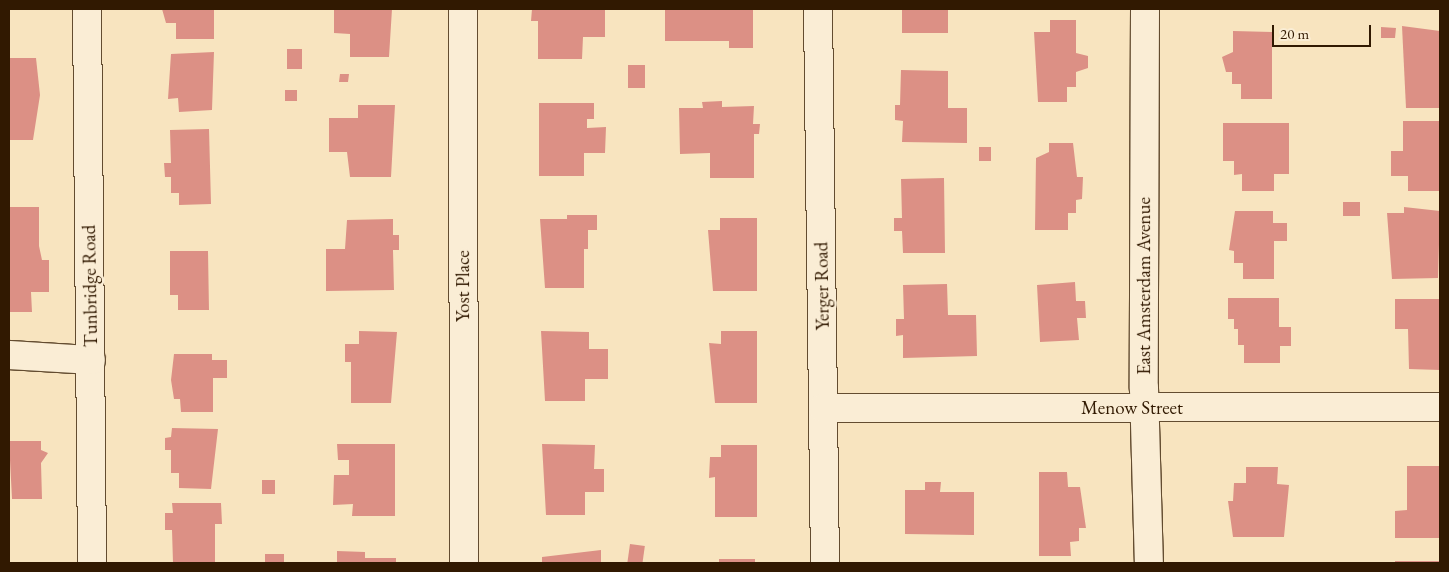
<!DOCTYPE html>
<html>
<head>
<meta charset="utf-8">
<style>
	body { margin:0 }
	#map { position:relative; width:1449px; height:572px; overflow:hidden; background:#f8e4bf; font-family:"EB Garamond",serif }
	div>[style] { position:absolute }
	.building>* { inset:0; background:#dc9085; transform-origin:0 0 }
	.roads { filter:drop-shadow(1px 0 #634c30) drop-shadow(-1px 0 #634c30) drop-shadow(0 1px #634c30) drop-shadow(0 -1px #634c30) }
	.minor>* { height:28px; margin:-14px; padding:0 14px; transform-origin:14px; border-radius:14px; background:#faedd5 }
	span { translate:-50% -50%; white-space:nowrap; text-align:center; line-height:1.15; -webkit-text-stroke:5px #faedd5; paint-order:stroke }
	.street-label { font-size:19px; color:#311901 }
	.frame { position:absolute; inset:0; border:10px solid #311901; pointer-events:none }
	.scale { position:absolute; left:1272px; top:25px; width:99px; height:22px; box-sizing:border-box; border:2px solid #311901; border-top:0; padding-left:6px; font-size:15px; line-height:18px; white-space:nowrap; color:#311901; -webkit-text-stroke:4px #faedd5; paint-order:stroke }
</style>
</head>
<body>
<div id="map">
	<div class="building">
		<div style="clip-path:polygon(162px 9px,214px 9px,214px 39px,176px 39px,176px 23px,166px 23px)"></div>
		<div style="clip-path:polygon(334px 9px,392px 9px,389px 57px,350px 57px,350px 34px,334px 33px)"></div>
		<div style="clip-path:polygon(532px 9px,605px 9px,605px 37px,583px 37px,582px 59px,538px 59px,538px 21px,531px 21px)"></div>
		<div style="clip-path:polygon(665px 9px,753px 9px,753px 48px,729px 48px,729px 41px,665px 41px)"></div>
		<div style="left:902px;top:9px;width:46px;height:24px"></div>
		<div style="clip-path:polygon(1050px 20px,1076px 20px,1076px 53px,1088px 56px,1088px 68px,1076px 72px,1076px 87px,1067px 87px,1067px 102px,1038px 102px,1034px 32px,1050px 32px)"></div>
		<div style="clip-path:polygon(1402px 26px,1440px 31px,1439px 108px,1406px 108px)"></div>
		<div style="clip-path:polygon(1381px 27px,1396px 28px,1395px 38px,1381px 38px)"></div>
		<div style="clip-path:polygon(1233px 31px,1272px 32px,1272px 99px,1241px 99px,1241px 84px,1232px 84px,1232px 72px,1226px 72px,1222px 57px,1233px 52px)"></div>
		<div style="left:287px;top:49px;width:15px;height:20px"></div>
		<div style="clip-path:polygon(214px 52px,212px 110px,179px 112px,178px 98px,168px 99px,171px 54px)"></div>
		<div style="clip-path:polygon(9px 58px,36px 58px,40px 95px,33px 140px,9px 140px)"></div>
		<div style="left:628px;top:65px;width:17px;height:23px"></div>
		<div style="clip-path:polygon(901px 70px,948px 71px,948px 108px,967px 108px,967px 143px,902px 142px,903px 121px,895px 120px,895px 105px,900px 105px)"></div>
		<div style="clip-path:polygon(340px 74px,349px 74px,348px 82px,339px 82px)"></div>
		<div style="left:285px;top:90px;width:12px;height:11px"></div>
		<div style="clip-path:polygon(722px 101px,722px 107px,754px 106px,753px 124px,760px 124px,759px 134px,754px 134px,754px 178px,710px 178px,710px 153px,680px 154px,679px 108px,703px 108px,702px 102px)"></div>
		<div style="clip-path:polygon(539px 103px,594px 103px,594px 119px,587px 119px,587px 128px,606px 127px,605px 153px,584px 153px,584px 176px,539px 176px)"></div>
		<div style="clip-path:polygon(358px 105px,395px 105px,391px 177px,350px 177px,347px 152px,329px 152px,329px 118px,358px 118px)"></div>
		<div style="clip-path:polygon(1403px 121px,1440px 121px,1440px 191px,1408px 191px,1408px 176px,1391px 176px,1391px 151px,1403px 151px)"></div>
		<div style="clip-path:polygon(1223px 123px,1289px 123px,1289px 174px,1274px 174px,1274px 191px,1242px 191px,1242px 174px,1234px 175px,1234px 161px,1223px 161px)"></div>
		<div style="clip-path:polygon(209px 129px,211px 204px,179px 205px,179px 193px,171px 193px,171px 177px,165px 177px,164px 163px,171px 163px,170px 130px)"></div>
		<div style="clip-path:polygon(1049px 143px,1073px 143px,1077px 177px,1083px 177px,1082px 199px,1076px 200px,1076px 213px,1068px 213px,1068px 230px,1035px 230px,1036px 158px,1049px 152px)"></div>
		<div style="left:979px;top:147px;width:12px;height:14px"></div>
		<div style="clip-path:polygon(944px 178px,945px 253px,903px 253px,902px 231px,894px 231px,894px 218px,902px 218px,901px 179px)"></div>
		<div style="left:1360px;top:202px;width:14px;height:17px;rotate:90deg"></div>
		<div style="clip-path:polygon(9px 207px,39px 207px,39px 246px,42px 260px,49px 260px,49px 292px,31px 292px,32px 312px,9px 312px)"></div>
		<div style="clip-path:polygon(1404px 207px,1440px 211px,1438px 278px,1392px 279px,1387px 213px,1404px 213px)"></div>
		<div style="clip-path:polygon(1235px 211px,1273px 211px,1273px 223px,1287px 223px,1287px 241px,1274px 241px,1274px 279px,1243px 279px,1243px 263px,1234px 263px,1234px 251px,1229px 250px)"></div>
		<div style="clip-path:polygon(567px 215px,597px 215px,597px 230px,588px 230px,588px 249px,584px 249px,584px 288px,545px 288px,540px 219px,567px 219px)"></div>
		<div style="clip-path:polygon(720px 218px,757px 218px,757px 291px,713px 291px,708px 230px,720px 230px)"></div>
		<div style="clip-path:polygon(393px 219px,393px 235px,399px 235px,399px 250px,393px 250px,394px 290px,326px 291px,326px 249px,345px 249px,347px 220px)"></div>
		<div style="clip-path:polygon(170px 251px,208px 251px,209px 310px,178px 310px,178px 295px,170px 295px)"></div>
		<div style="clip-path:polygon(1075px 282px,1076px 301px,1085px 301px,1086px 318px,1077px 318px,1079px 340px,1040px 342px,1037px 285px)"></div>
		<div style="clip-path:polygon(947px 284px,948px 315px,976px 315px,977px 356px,903px 358px,903px 335px,896px 336px,896px 319px,904px 319px,903px 285px)"></div>
		<div style="clip-path:polygon(1228px 298px,1279px 298px,1279px 327px,1291px 327px,1291px 346px,1280px 346px,1280px 363px,1244px 363px,1244px 345px,1238px 345px,1238px 329px,1234px 329px,1234px 319px,1228px 319px)"></div>
		<div style="clip-path:polygon(1395px 299px,1440px 299px,1440px 370px,1409px 369px,1408px 329px,1395px 329px)"></div>
		<div style="clip-path:polygon(359px 331px,397px 332px,391px 403px,351px 403px,351px 362px,345px 362px,345px 344px,359px 344px)"></div>
		<div style="clip-path:polygon(541px 331px,589px 332px,589px 349px,608px 349px,608px 379px,585px 379px,585px 401px,545px 401px)"></div>
		<div style="clip-path:polygon(721px 331px,757px 331px,757px 403px,715px 403px,709px 343px,721px 344px)"></div>
		<div style="clip-path:polygon(174px 354px,212px 354px,212px 360px,227px 360px,227px 378px,213px 378px,213px 412px,181px 412px,180px 399px,174px 399px,171px 380px)"></div>
		<div style="clip-path:polygon(172px 428px,218px 429px,211px 489px,179px 488px,179px 473px,171px 473px,171px 450px,165px 450px,165px 438px,171px 437px)"></div>
		<div style="clip-path:polygon(9px 441px,41px 441px,41px 450px,48px 453px,41px 463px,42px 499px,12px 499px)"></div>
		<div style="clip-path:polygon(337px 444px,395px 444px,395px 516px,352px 516px,353px 504px,333px 505px,334px 475px,349px 475px,349px 460px,338px 460px)"></div>
		<div style="clip-path:polygon(542px 444px,595px 445px,594px 469px,604px 469px,604px 492px,585px 492px,585px 515px,546px 515px)"></div>
		<div style="clip-path:polygon(721px 445px,757px 445px,757px 517px,715px 517px,715px 477px,709px 478px,710px 457px,721px 457px)"></div>
		<div style="clip-path:polygon(1407px 466px,1440px 466px,1440px 538px,1395px 538px,1395px 511px,1407px 510px)"></div>
		<div style="clip-path:polygon(1246px 467px,1278px 467px,1277px 484px,1289px 485px,1284px 537px,1233px 537px,1228px 501px,1233px 501px,1234px 483px,1246px 483px)"></div>
		<div style="clip-path:polygon(1039px 472px,1067px 472px,1068px 487px,1080px 487px,1086px 528px,1079px 528px,1079px 541px,1070px 542px,1071px 556px,1039px 556px)"></div>
		<div style="left:262px;top:480px;width:13px;height:14px"></div>
		<div style="clip-path:polygon(925px 482px,941px 482px,940px 492px,974px 492px,974px 535px,905px 534px,905px 490px,925px 490px)"></div>
		<div style="clip-path:polygon(172px 503px,221px 503px,222px 524px,215px 524px,215px 563px,173px 563px,172px 530px,165px 530px,165px 513px,173px 513px)"></div>
		<div style="left:630px;top:544px;width:15px;height:19px;rotate:8deg"></div>
		<div style="clip-path:polygon(601px 550px,601px 563px,542px 563px,542px 557px)"></div>
		<div style="clip-path:polygon(337px 551px,365px 552px,365px 558px,396px 558px,396px 563px,337px 563px)"></div>
		<div style="left:265px;top:554px;width:19px;height:9px"></div>
		<div style="left:719px;top:559px;width:36px;height:4px"></div>
		<div style="left:1395px;top:561px;width:45px;height:2px"></div>
	</div>
	<div class="roads">
		<div class="minor">
			<div style="left:87px;top:9px;width:554px;rotate:89.48deg"></div>
			<div style="left:463px;top:9px;width:554px;rotate:89.9deg"></div>
			<div style="left:818px;top:9px;width:554px;rotate:89.28deg"></div>
			<div style="left:1145px;top:9px;width:379px;rotate:90.2deg"></div>
			<div style="left:1144px;top:388px;width:175px;rotate:88.4deg"></div>
			<div style="left:9px;top:355px;width:82px;rotate:3.5deg"></div>
			<div style="left:823px;top:408px;width:617px;rotate:-0.09deg"></div>
		</div>
	</div>
	<div class="street-label">
		<span style="left:90px;top:286px;rotate:-91deg">Tunbridge Road</span>
		<span style="left:463px;top:286px;rotate:-90deg">Yost Place</span>
		<span style="left:822px;top:286px;rotate:-91deg">Yerger Road</span>
		<span style="left:1144px;top:286px;rotate:-90deg">East Amsterdam Avenue</span>
		<span style="left:1132px;top:408px">Menow Street</span>
	</div>
	<div class="frame"></div>
	<div class="scale">20 m</div>
</div>
</body>
</html>
